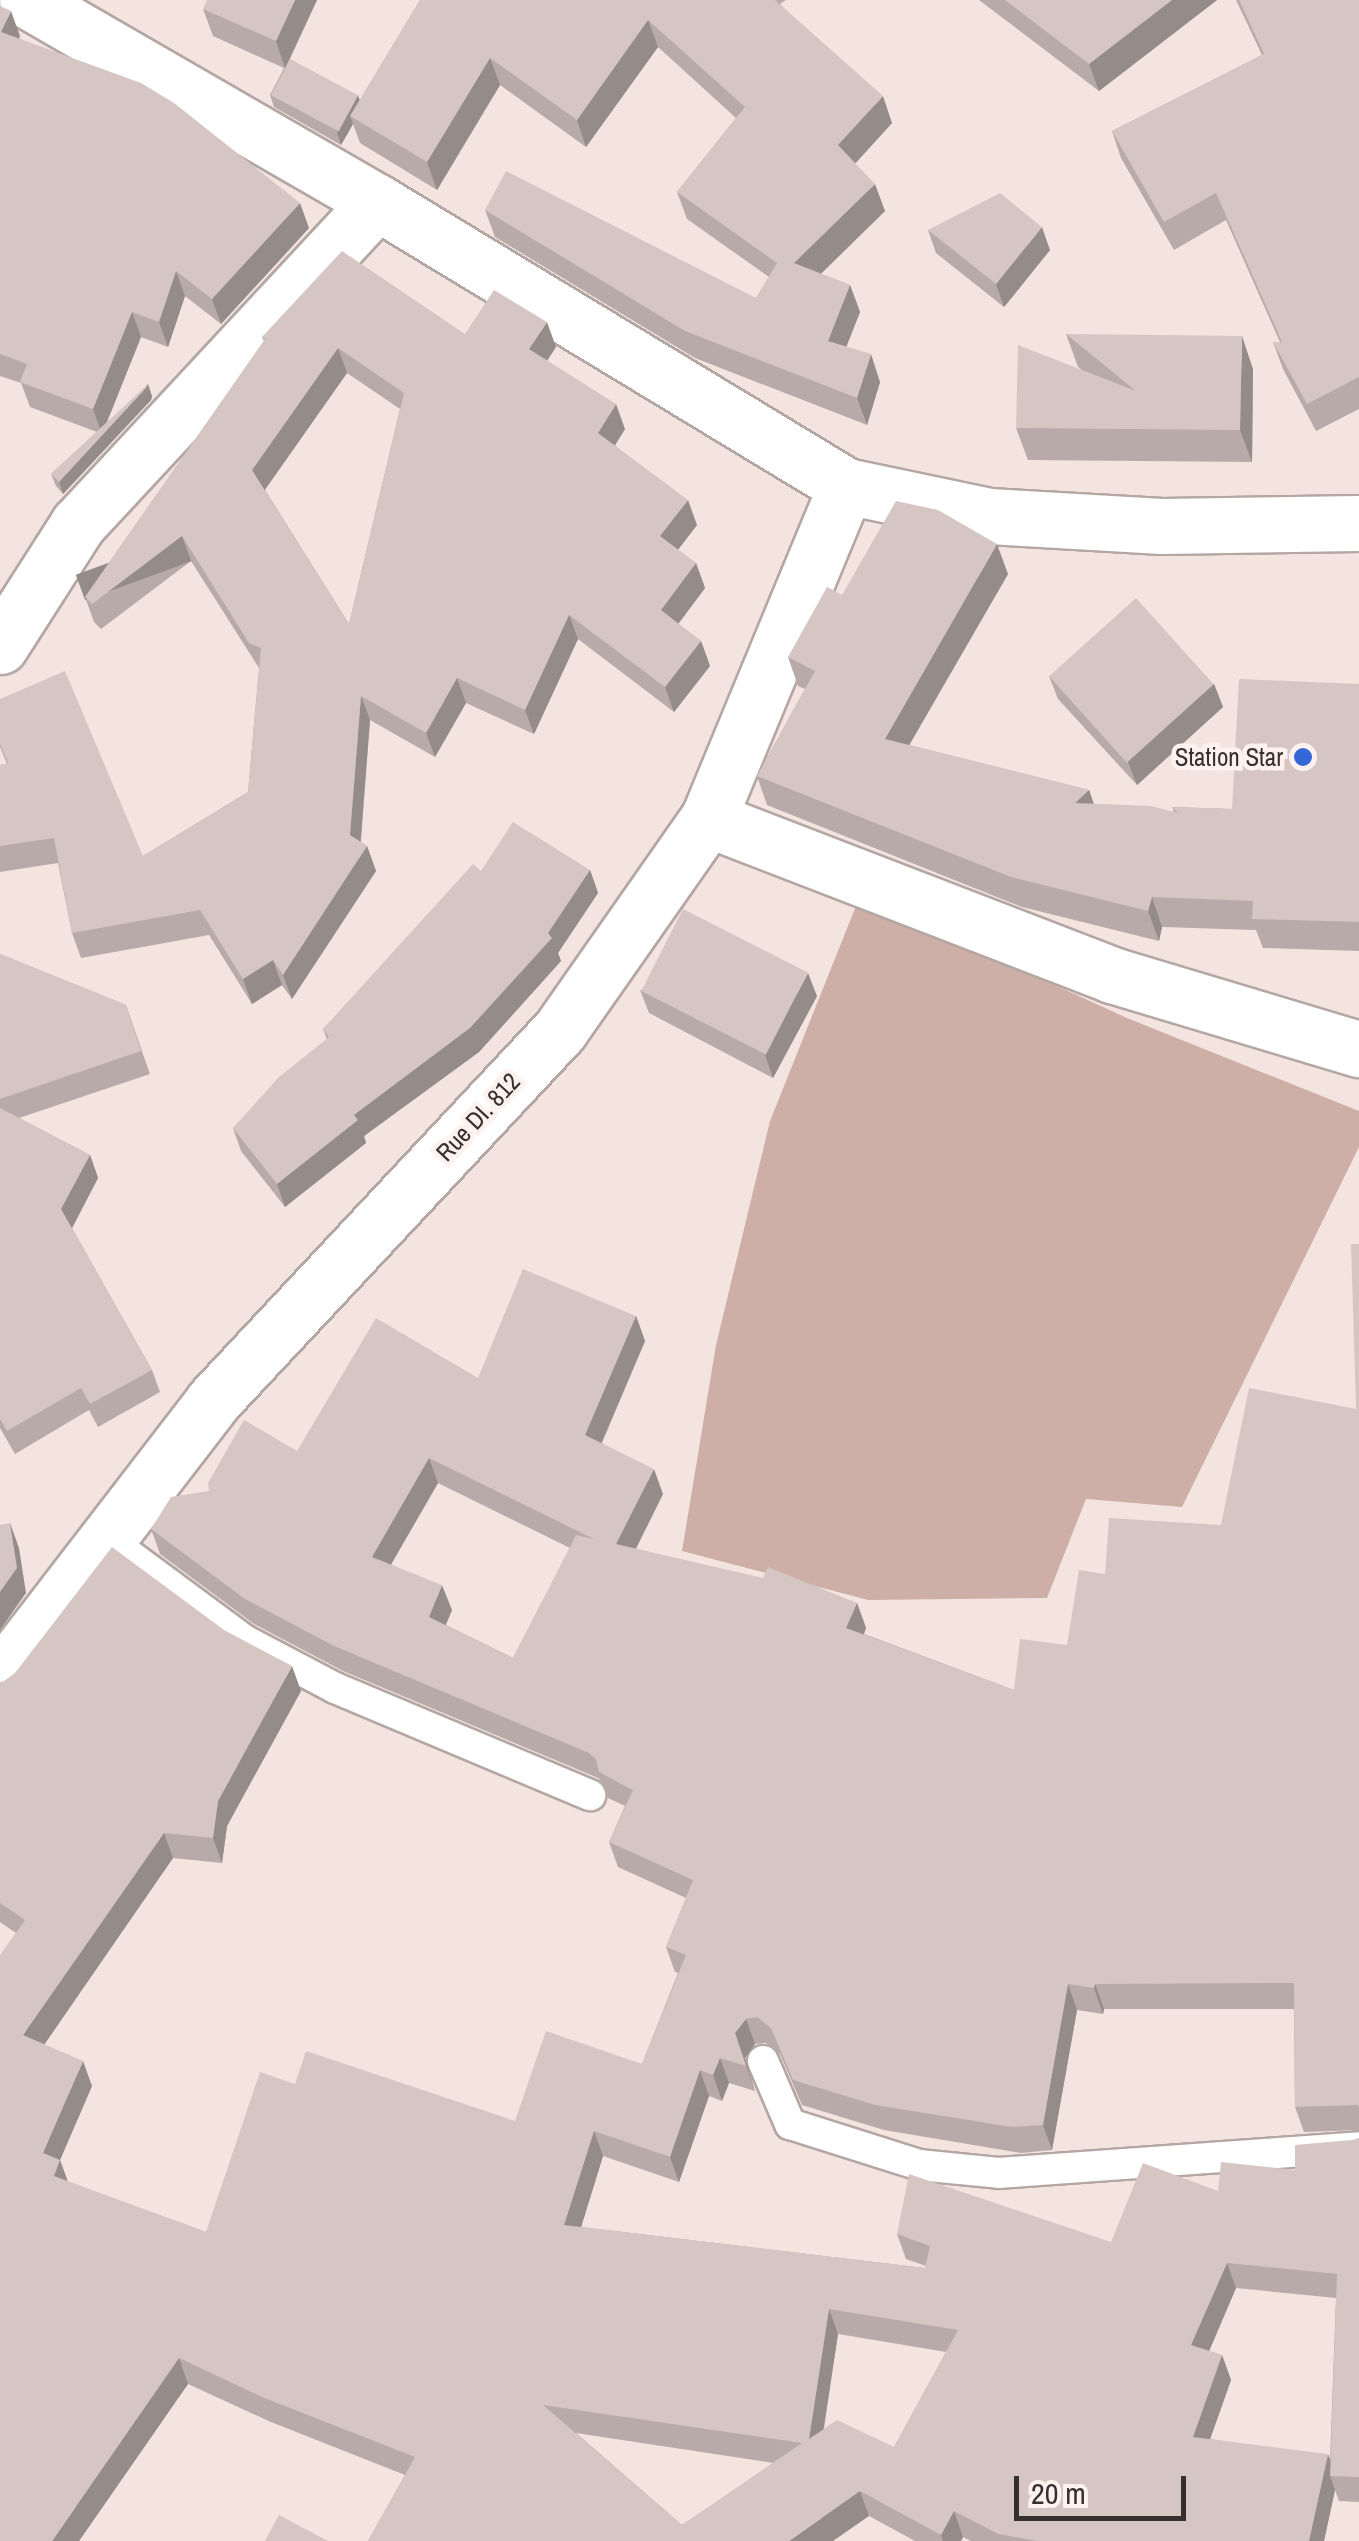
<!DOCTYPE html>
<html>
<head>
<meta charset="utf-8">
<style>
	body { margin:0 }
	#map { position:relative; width:1359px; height:2541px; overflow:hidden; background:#f3e4e0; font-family:"Archivo Narrow",sans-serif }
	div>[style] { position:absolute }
	.green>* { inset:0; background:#ceafa8 }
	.roads { filter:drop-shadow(2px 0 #b4a6a3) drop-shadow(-2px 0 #b4a6a3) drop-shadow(0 2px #b4a6a3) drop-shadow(0 -2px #b4a6a3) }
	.lane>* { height:30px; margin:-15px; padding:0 15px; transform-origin:15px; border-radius:15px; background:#fff }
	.street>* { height:55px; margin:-27.5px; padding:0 27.5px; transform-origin:27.5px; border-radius:27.5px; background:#fff }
	.wall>* { inset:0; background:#b7aaa8 }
	.shaded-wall>* { inset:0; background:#958b88; transform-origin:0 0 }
	.building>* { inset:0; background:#d5c6c3; transform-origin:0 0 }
	.dots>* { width:28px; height:28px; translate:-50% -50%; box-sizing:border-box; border:5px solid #fef2ef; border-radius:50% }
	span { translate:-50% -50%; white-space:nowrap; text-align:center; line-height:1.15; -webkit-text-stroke:9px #fef2ef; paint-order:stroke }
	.poi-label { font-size:25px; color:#352f2e }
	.right { translate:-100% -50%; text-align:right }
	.street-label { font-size:25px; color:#352f2e }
	.scale { position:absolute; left:1014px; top:2476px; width:172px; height:45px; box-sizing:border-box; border:5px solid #352f2e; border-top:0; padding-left:12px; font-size:30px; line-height:35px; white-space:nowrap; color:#352f2e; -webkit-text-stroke:8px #fef2ef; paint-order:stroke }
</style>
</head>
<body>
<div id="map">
	<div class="green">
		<div style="clip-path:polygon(860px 896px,1127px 1018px,1359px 1111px,1359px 1147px,1182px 1507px,1086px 1499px,1047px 1598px,868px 1600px,682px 1551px,716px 1345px,770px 1121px)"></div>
	</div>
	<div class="roads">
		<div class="lane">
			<div style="left:109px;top:1540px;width:168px;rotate:36.5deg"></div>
			<div style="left:244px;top:1640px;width:103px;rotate:27.8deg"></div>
			<div style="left:335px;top:1688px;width:277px;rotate:22.8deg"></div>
			<div style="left:763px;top:2061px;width:69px;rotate:66.8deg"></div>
			<div style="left:790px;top:2124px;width:135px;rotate:17.6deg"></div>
			<div style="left:919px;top:2165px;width:80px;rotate:5.7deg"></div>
			<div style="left:999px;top:2173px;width:361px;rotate:-4.1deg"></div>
		</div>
		<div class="street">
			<div style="left:27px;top:0;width:404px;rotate:30deg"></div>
			<div style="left:377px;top:202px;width:548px;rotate:31.2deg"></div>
			<div style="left:846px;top:486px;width:146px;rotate:11.8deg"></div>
			<div style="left:989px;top:516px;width:173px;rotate:3.3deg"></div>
			<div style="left:1162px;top:526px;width:197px;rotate:-0.9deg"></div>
			<div style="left:0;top:646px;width:145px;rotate:-57.4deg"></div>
			<div style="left:78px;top:524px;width:439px;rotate:-47.1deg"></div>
			<div style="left:708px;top:819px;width:433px;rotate:21.1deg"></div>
			<div style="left:1112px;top:975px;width:258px;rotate:16.7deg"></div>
			<div style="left:0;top:1678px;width:349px;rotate:-52.4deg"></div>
			<div style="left:213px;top:1401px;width:508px;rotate:-46.91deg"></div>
			<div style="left:560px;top:1030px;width:258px;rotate:-55deg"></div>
			<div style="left:708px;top:819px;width:360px;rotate:-67.5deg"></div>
		</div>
	</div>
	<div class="wall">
		<div style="clip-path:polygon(317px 0,290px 59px,360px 100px,420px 0,786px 0,780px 4px,892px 123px,855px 164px,885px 211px,821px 274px,850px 285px,860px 312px,846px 347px,880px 382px,867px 425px,695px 358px,495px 237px,485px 210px,756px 298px,769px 277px,687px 219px,677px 192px,736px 118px,658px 47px,586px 147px,500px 85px,437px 190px,360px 143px,353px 124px,341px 145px,274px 107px,270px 95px,284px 68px,213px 36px,203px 9px)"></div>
		<div style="clip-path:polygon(979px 0,1217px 0,1099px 91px)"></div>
		<div style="clip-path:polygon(1236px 0,1359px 0,1359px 409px,1316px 431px,1283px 369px,1273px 342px,1280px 342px,1226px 220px,1174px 250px,1121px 158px,1112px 131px,1262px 55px)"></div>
		<div style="clip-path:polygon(0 6px,20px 36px,19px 38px,309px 228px,221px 324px,185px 296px,168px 347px,141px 337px,107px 422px,152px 396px,151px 400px,63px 494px,56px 486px,51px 474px,97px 432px,30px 407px,21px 383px,0 376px)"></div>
		<div style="clip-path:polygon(928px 230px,1050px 250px,1004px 307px,936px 253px)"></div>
		<div style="clip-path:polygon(evenodd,465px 334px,556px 347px,547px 361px,625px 429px,615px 445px,697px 525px,678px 550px,696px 563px,705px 588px,678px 624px,701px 641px,710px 666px,674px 712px,578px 639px,534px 734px,466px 703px,435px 757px,370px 720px,361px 842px,367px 846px,376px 871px,292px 999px,282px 985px,252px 1004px,209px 935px,81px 958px,72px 933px,58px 863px,0 872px,0 765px,7px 764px,0 747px,0 699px,143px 856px,248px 792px,259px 668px,191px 561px,101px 629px,94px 622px,85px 597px,264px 341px,262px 337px,465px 334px,347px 373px,400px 409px,349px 624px,265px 490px,347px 373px)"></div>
		<div style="clip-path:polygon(1066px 334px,1253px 369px,1252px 462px,1028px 460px,1016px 428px,1081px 369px,1078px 367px)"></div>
		<div style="clip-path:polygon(1008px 574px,909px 745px,1089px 790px,1094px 804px,1174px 812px,1172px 807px,1232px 809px,1359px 684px,1359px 951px,1263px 948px,1256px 930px,1162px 927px,1159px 941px,1022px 907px,767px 805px,757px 776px,805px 689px,798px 686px,788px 657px,842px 595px)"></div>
		<div style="clip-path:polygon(1049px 676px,1214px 684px,1223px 707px,1137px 785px,1058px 699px)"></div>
		<div style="clip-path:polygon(590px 870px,598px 893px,558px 953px,561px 961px,479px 1052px,364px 1136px,366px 1143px,285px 1207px,241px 1151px,233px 1128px,327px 1039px,323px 1029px,481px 871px)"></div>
		<div style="clip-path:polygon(0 954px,126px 1005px,150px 1074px,19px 1118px,90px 1155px,98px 1178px,72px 1228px,152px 1370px,160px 1392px,98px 1427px,89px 1410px,15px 1454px,0 1428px)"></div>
		<div style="clip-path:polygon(640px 990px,817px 996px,773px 1078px,649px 1013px)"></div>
		<div style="clip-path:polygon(evenodd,1359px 1244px,1359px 2130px,1304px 2132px,1295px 2107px,1294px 2009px,1104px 2009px,1103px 2014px,1077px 2010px,1052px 2150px,1021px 2153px,884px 2130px,802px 2105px,780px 2054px,766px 2043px,755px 2044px,745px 2058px,755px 2091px,729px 2083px,722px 2101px,709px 2096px,679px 2182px,603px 2156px,581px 2227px,925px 2268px,926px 2266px,906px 2259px,897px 2234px,1111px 2242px,1218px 2191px,1295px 2170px,1359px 2138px,1359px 2502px,1339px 2501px,1335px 2490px,1324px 2541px,971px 2541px,963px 2537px,961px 2541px,915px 2541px,869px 2516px,368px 2541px,405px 2475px,271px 2422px,188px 2384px,79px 2541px,16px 1933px,0 1922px,0 1682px,301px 1691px,227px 1826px,222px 1863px,173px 1858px,44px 2044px,92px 2086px,60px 2160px,68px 2182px,206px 2232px,295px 2084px,515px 2121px,642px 2064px,678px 1973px,675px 1972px,666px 1947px,686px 1898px,618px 1867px,609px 1842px,625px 1806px,608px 1798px,602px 1782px,598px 1778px,343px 1671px,254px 1624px,160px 1554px,151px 1529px,209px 1491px,297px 1451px,636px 1316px,645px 1341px,602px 1443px,663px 1494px,636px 1549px,857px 1603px,866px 1628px,864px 1634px,1014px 1690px,1067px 1645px,1105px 1574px,1221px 1525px,1356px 1409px,1359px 1244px,438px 1483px,570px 1548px,513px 1658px,446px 1625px,452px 1610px,391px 1564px,438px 1483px,1359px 1244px,1236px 2288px,1336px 2298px,1330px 2459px,1210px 2439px,1231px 2380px,1222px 2355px,1209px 2351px,1236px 2288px,1359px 1244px,838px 2334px,946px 2352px,894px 2447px,824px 2429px,838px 2334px,1359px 1244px,576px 2433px,774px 2463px,682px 2525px,576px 2433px)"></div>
	</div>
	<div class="shaded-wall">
		<div style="clip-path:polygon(295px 0,317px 0,285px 68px,276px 41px)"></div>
		<div style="clip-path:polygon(1172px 0,1217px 0,1099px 91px,1089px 64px)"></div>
		<div style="clip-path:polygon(11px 11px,20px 36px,10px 57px,1px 32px)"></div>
		<div style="clip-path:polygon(648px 20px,658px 47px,586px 147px,577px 120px)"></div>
		<div style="clip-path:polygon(490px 58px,500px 85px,437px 190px,427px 162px)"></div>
		<div style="clip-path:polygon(358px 95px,362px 107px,350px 116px,353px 124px,341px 145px,337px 133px)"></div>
		<div style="clip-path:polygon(883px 96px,892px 123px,847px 172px,838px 145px)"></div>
		<div style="clip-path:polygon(875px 184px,885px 211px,804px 290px,794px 263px)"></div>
		<div style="clip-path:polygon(300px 203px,309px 228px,221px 324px,212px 299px)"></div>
		<div style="clip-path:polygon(1042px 227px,1050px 250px,1004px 307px,996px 284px)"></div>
		<div style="clip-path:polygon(176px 271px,185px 296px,168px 347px,159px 322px)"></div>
		<div style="clip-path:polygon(850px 285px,860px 312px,838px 368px,828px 341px)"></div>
		<div style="clip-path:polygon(132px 312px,141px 337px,102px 434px,93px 409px)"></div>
		<div style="clip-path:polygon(547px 322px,556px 347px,538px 374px,529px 349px)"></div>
		<div style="clip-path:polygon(1242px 336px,1253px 369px,1252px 462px,1240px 430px)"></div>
		<div style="clip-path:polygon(338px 348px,347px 373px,261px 495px,252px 470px)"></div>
		<div style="clip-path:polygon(871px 354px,880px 382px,867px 425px,857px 398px)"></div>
		<div style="clip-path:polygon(148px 384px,152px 396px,151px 400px,63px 494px,59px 482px)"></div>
		<div style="clip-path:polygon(616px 404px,625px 429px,607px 458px,598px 433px)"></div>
		<div style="clip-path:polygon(688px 500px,697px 525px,669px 561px,660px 536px)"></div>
		<div style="left:182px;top:536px;width:27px;height:113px;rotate:70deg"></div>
		<div style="clip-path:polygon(997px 544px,1008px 574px,896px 768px,885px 739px)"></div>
		<div style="clip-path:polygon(696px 563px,705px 588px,670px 635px,661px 610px)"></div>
		<div style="clip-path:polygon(569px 615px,578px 639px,534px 734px,525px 710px)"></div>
		<div style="clip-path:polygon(701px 641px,710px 666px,674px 712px,665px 687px)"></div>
		<div style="clip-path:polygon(457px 678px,466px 703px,435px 757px,426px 733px)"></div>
		<div style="clip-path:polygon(1214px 684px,1223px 707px,1137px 785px,1128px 762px)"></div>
		<div style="clip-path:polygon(361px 696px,370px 720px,359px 859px,367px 846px,376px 871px,292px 999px,283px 975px,350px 835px)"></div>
		<div style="clip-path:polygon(1089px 790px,1099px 820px,1075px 803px)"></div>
		<div style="clip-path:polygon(590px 870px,598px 893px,558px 953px,561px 961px,479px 1052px,364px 1136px,366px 1143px,285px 1207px,277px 1184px,354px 1115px,548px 933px)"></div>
		<div style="clip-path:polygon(1152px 897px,1162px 927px,1159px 941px,1148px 911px)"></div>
		<div style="clip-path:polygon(273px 960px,282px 985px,252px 1004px,243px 979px)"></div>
		<div style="clip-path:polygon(808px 973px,817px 996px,773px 1078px,765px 1055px)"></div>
		<div style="clip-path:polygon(90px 1155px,98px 1178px,70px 1232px,61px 1209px)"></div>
		<div style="clip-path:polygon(636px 1316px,645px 1341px,594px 1460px,585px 1435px)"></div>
		<div style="clip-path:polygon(429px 1458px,438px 1483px,381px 1582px,372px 1557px)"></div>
		<div style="clip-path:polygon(654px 1469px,663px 1494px,625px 1570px,616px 1544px)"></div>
		<div style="clip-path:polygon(10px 1523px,19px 1548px,26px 1593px,0 1630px,0 1592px)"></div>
		<div style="clip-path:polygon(442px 1585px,452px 1610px,438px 1642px,429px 1617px)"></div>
		<div style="clip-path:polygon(857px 1603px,866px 1628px,856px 1653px,846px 1628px)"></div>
		<div style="clip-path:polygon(292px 1666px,301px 1691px,227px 1826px,222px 1863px,213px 1838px,218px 1801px)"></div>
		<div style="clip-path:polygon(164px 1833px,173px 1858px,33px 2061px,23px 2035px)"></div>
		<div style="clip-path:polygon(1068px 1984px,1077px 2010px,1052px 2150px,1043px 2125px)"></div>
		<div style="clip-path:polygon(1095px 1984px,1104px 2009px,1103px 2014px,1094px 1988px)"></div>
		<div style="clip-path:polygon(746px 2019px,755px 2044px,745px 2058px,755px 2091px,735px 2033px)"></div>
		<div style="clip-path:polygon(720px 2058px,729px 2083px,722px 2101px,713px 2075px)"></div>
		<div style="clip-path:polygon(83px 2061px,92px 2086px,60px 2160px,69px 2185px,63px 2201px,43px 2153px)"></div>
		<div style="clip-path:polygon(700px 2070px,709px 2096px,679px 2182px,670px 2157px)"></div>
		<div style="clip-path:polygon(594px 2131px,603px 2156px,574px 2250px,564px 2225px)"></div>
		<div style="clip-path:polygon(1227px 2263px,1236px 2288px,1201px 2370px,1191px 2345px)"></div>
		<div style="clip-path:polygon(829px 2309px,838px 2334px,818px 2464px,809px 2439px)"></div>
		<div style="clip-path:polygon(1222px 2355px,1231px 2380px,1202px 2462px,1193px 2437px)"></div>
		<div style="clip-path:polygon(179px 2358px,188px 2384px,79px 2541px,52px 2541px)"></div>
		<div style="clip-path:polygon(1328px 2454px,1336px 2476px,1330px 2476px,1335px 2490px,1324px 2541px,1309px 2541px)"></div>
		<div style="clip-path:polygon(860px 2491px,869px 2516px,833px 2541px,789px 2541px)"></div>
		<div style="clip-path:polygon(954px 2511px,963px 2537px,961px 2541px,943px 2541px,941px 2535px)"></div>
	</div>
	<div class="building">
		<div style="clip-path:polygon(207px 0,295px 0,276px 41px,203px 9px)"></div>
		<div style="clip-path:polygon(420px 0,775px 0,883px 96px,838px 145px,875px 184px,794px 263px,850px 285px,828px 341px,871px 354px,857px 398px,685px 331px,485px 210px,506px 171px,756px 298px,777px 263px,677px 192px,745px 107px,648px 20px,577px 120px,490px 58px,427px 162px,350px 116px)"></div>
		<div style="clip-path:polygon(1005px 0,1172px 0,1089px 64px)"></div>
		<div style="clip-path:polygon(1239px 0,1359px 0,1359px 377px,1307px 404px,1273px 342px,1282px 342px,1216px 193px,1164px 222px,1112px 131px,1264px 54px)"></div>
		<div style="clip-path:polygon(0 6px,11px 11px,1px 32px,141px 83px,174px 103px,300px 203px,212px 299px,176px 271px,159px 322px,132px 312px,93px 409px,20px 382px,27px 364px,0 354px)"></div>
		<div style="left:290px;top:59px;width:77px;height:41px;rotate:28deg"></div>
		<div style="clip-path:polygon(1000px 193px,1042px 227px,996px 284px,928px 230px)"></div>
		<div style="clip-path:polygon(evenodd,342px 251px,465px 334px,494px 290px,547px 322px,529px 349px,616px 404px,598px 433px,688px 500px,660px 536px,696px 563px,661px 610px,701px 641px,665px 687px,569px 615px,525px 710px,457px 678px,426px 733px,361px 696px,350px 835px,367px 846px,283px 975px,273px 960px,243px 979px,200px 910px,72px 933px,54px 838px,0 846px,0 765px,8px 763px,0 744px,0 699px,65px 671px,143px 856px,248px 792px,261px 648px,249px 643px,182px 536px,92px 604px,85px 597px,265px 339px,262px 337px,342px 251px,338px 348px,404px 393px,349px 624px,252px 470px,338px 348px)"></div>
		<div style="clip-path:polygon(1066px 334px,1242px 336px,1240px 430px,1016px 428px,1018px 345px,1136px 391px)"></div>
		<div style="clip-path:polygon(148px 384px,146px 388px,59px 482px,51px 474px)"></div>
		<div style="clip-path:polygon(896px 501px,938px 510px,997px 544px,885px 739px,1089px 790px,1075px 803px,1151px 806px,1178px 813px,1172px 807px,1232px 809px,1239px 679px,1359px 684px,1359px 922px,1252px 919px,1253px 901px,1152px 897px,1148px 911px,1011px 877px,757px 776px,815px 671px,788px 657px,827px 587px,842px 595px)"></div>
		<div style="left:1136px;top:598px;width:116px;height:117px;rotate:48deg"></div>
		<div style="clip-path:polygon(513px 822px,590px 870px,548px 933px,552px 938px,470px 1028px,354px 1115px,358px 1120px,277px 1184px,233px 1128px,279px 1077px,329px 1037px,323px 1029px,473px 864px,481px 871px)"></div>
		<div style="left:683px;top:909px;width:140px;height:92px;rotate:27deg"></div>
		<div style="clip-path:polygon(0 954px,126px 1005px,141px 1051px,0 1099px)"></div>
		<div style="clip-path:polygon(0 1108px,90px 1155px,61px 1209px,152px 1370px,90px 1404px,81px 1388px,7px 1431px,0 1419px)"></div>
		<div style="clip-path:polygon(evenodd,1351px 1244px,1359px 1244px,1359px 2107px,1357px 2105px,1295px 2107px,1294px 1983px,1095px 1984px,1094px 1988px,1068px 1984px,1043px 2125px,1012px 2127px,875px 2105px,793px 2080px,771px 2028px,757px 2017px,746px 2019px,735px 2033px,746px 2066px,720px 2058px,713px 2075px,700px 2070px,670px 2157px,594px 2131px,564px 2225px,925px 2268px,930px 2246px,897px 2234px,909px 2174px,1111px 2242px,1143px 2163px,1218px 2191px,1221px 2162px,1295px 2170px,1295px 2145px,1352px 2140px,1359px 2138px,1359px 2477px,1330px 2476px,1337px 2274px,1227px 2263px,1191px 2345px,1222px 2355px,1193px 2437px,1328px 2454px,1309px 2541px,1037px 2541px,998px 2534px,954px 2511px,941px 2535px,860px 2491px,789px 2541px,368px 2541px,415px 2457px,262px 2397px,179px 2358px,52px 2541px,0 2541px,0 1955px,25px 1920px,0 1903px,0 1682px,4px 1681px,15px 1673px,112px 1547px,224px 1630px,292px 1666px,218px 1801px,213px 1838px,164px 1833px,23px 2035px,83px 2061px,43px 2153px,60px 2160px,54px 2176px,206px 2232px,260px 2072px,295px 2084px,306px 2051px,515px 2121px,546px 2031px,642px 2064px,686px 1955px,666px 1947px,693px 1880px,609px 1842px,633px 1790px,599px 1772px,596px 1759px,589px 1753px,334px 1646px,245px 1599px,151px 1529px,171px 1497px,209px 1491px,208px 1483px,244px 1420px,297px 1451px,376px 1318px,478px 1378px,523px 1269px,636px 1316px,585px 1435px,654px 1469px,616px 1544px,763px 1578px,768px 1567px,857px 1603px,846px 1628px,1014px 1690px,1020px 1639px,1067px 1645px,1079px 1570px,1105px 1574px,1109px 1518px,1221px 1525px,1249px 1388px,1356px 1409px,1351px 1244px,429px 1458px,594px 1539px,576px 1535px,513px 1658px,429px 1617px,442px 1585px,372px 1557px,429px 1458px,1351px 1244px,829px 2309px,958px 2330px,894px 2447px,837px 2420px,809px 2439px,829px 2309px,1351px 1244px,543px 2405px,802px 2443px,682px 2525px,543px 2405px)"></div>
		<div style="clip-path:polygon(10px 1523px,17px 1568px,0 1592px,0 1525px)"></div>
		<div style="clip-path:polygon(279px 2515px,328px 2541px,265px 2541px)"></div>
	</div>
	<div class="dots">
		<div style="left:1303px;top:757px;background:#3468d7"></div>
	</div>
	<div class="poi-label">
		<span class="right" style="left:1283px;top:757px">Station Star</span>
	</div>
	<div class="street-label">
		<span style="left:478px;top:1117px;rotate:-47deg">Rue DI. 812</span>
	</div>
	<div class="scale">20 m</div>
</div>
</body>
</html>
